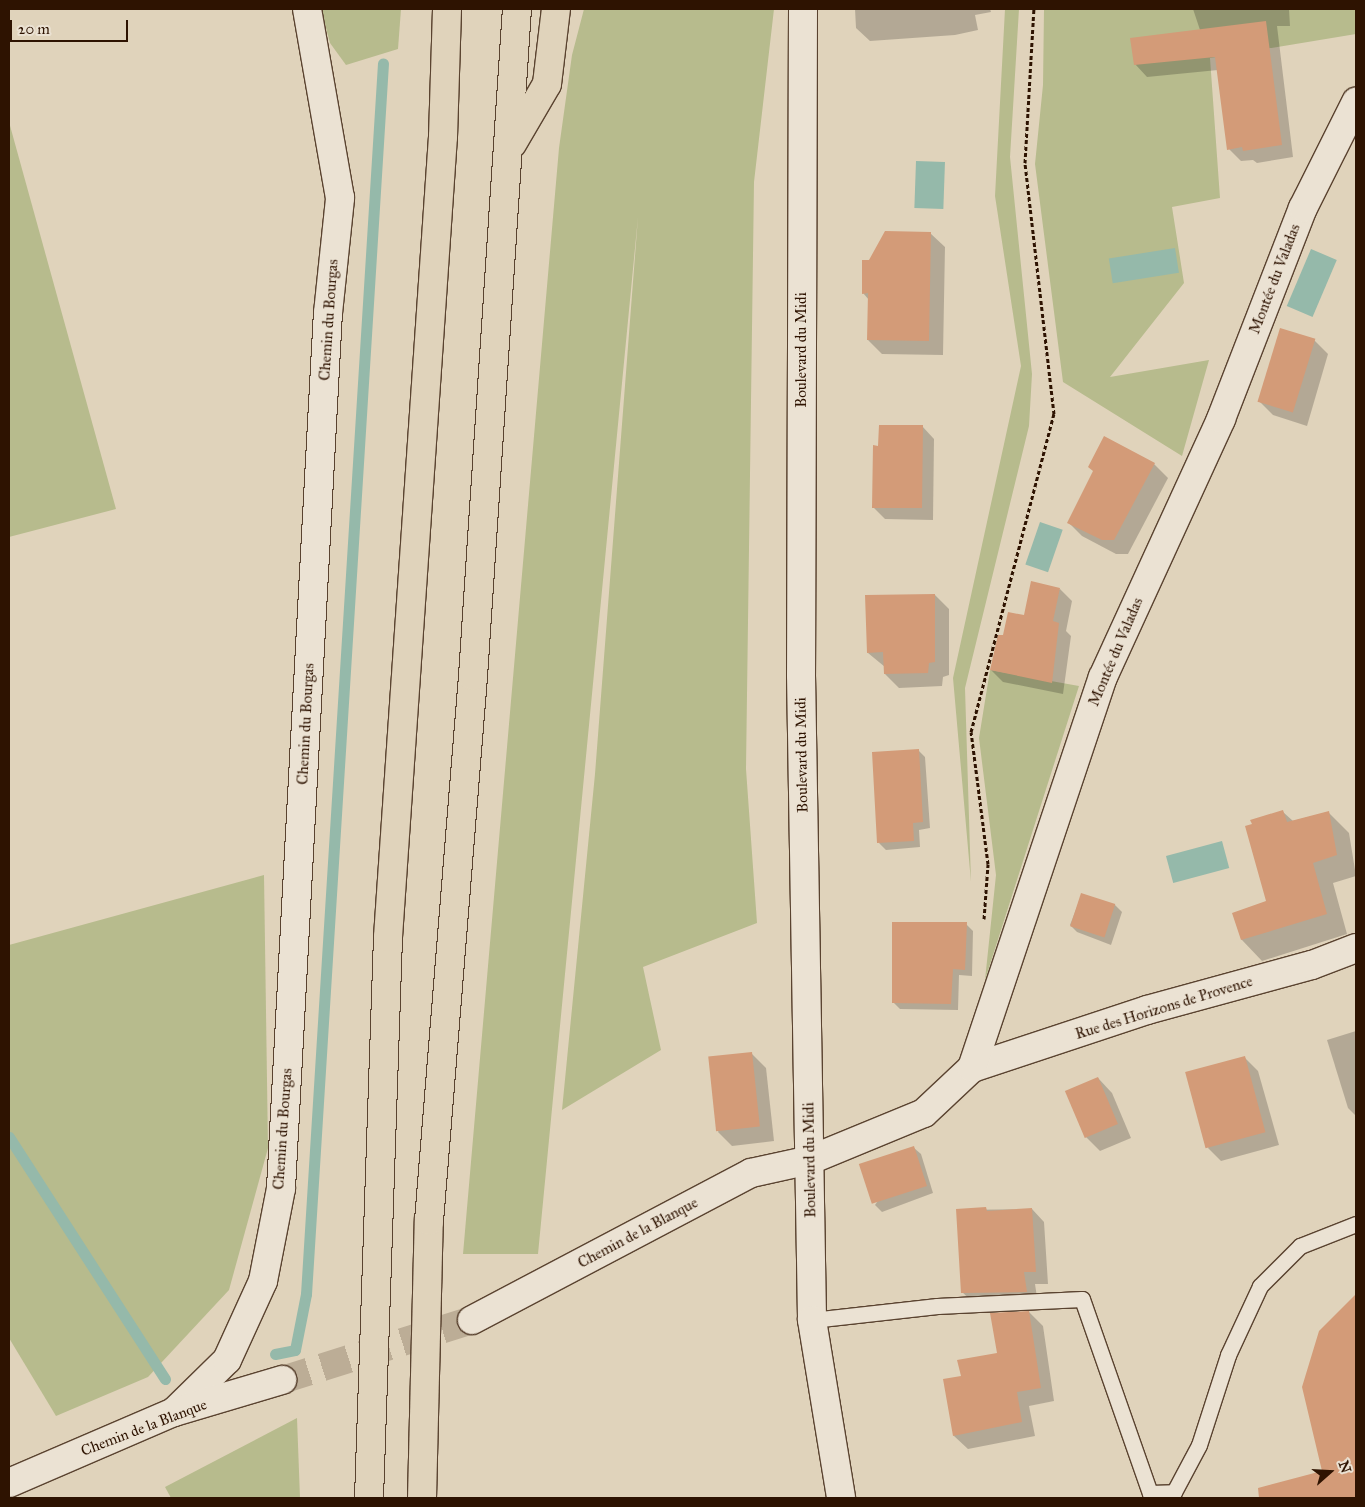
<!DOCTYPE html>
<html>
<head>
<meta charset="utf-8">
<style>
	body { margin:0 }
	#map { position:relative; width:1365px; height:1507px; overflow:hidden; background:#e0d3bb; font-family:"IM FELL Great Primer",serif }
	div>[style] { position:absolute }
	.green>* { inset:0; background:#b7bb8d }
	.water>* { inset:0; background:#95b9aa; transform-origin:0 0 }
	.shadow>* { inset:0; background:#0003 }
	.stream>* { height:11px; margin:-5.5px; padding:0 5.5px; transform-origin:5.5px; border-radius:5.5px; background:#95b9aa }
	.building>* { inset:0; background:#d39b78; transform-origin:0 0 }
	.minor-tunnel>* { height:28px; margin-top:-14px; transform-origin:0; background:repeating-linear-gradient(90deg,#bcad96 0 28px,transparent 0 42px) }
	.path>* { height:3px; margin-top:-1.5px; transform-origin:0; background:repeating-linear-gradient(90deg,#2e1301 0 4px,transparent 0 6.5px) }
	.roads { filter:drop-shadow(1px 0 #5a4330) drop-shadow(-1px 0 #5a4330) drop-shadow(0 1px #5a4330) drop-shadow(0 -1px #5a4330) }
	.service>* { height:15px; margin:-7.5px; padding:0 7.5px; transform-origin:7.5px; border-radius:7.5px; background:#ebe2d3 }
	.minor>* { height:28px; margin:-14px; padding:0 14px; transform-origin:14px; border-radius:14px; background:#ebe2d3 }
	.primary>* { height:28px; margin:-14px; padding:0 14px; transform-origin:14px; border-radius:14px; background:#e0d3bb }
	span { translate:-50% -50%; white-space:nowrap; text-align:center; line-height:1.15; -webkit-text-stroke:4px #ebe2d3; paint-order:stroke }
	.street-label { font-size:15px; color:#2e1301 }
	.frame { position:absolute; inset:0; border:10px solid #2e1301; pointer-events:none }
	.north { position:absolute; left:1305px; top:1447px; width:50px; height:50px; -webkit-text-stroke:4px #ebe2d3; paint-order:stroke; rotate:71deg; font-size:14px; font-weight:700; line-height:20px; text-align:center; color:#2e1301 }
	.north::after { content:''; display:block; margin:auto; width:18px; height:22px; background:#2e1301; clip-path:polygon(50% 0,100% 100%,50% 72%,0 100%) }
	.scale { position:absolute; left:10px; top:20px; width:118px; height:22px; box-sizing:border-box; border:2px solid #2e1301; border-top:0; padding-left:6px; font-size:15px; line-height:18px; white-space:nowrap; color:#2e1301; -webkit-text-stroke:4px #ebe2d3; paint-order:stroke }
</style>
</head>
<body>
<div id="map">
	<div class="green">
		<div style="clip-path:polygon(321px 9px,401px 9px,398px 49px,346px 65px,330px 43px)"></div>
		<div style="clip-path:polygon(584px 9px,774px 9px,754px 182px,746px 769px,757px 923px,643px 967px,661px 1050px,562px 1110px,595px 774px,638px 217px,538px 1254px,463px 1254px,559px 148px,572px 55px)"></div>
		<div style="clip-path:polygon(1005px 9px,1019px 9px,1010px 157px,1032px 374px,1029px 426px,965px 688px,971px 882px,953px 678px,1021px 366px,995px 196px)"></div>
		<div style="clip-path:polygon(1044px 9px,1356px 9px,1356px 34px,1210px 58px,1220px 198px,1172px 207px,1184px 283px,1110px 377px,1209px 360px,1182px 456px,1063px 382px,1035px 164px,1043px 85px)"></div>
		<div style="clip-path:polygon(9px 122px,116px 509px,9px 537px)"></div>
		<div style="clip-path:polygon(990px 670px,1079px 686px,985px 980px,996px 875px,979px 738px)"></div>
		<div style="clip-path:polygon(264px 875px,268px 1148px,229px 1290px,148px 1377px,56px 1416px,9px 1338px,9px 945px)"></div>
		<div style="clip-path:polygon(297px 1418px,300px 1498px,171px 1498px,165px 1487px)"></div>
	</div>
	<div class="water">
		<div style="left:916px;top:161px;width:29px;height:47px;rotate:2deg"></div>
		<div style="left:1175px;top:248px;width:25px;height:67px;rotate:81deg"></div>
		<div style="left:1311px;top:249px;width:28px;height:62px;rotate:23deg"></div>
		<div style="left:1040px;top:522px;width:24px;height:45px;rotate:19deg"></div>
		<div style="left:1222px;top:841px;width:28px;height:58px;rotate:75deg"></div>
	</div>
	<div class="shadow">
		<div style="clip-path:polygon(855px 9px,990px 9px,991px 12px,975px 15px,978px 30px,955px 35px,870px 41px,856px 28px)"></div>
		<div style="clip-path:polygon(1193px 9px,1289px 9px,1290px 26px,1277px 26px,1293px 157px,1257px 163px,1253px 160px,1241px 161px,1229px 149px,1218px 70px,1147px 77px,1135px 64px,1200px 30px)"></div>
		<div style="clip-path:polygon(930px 233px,945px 247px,943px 355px,882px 354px,868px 340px,869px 300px,863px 293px,870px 261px)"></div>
		<div style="clip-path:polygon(1314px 340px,1328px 354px,1307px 426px,1273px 415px,1259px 401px)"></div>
		<div style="clip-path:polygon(922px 426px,934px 439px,933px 520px,885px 519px,873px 507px,879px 447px)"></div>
		<div style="clip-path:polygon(1154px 464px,1168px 478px,1128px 554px,1116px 554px,1082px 536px,1069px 523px)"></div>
		<div style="clip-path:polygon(1060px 589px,1072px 601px,1066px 631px,1071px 636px,1063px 694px,1003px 682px,991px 670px,1004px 636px)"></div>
		<div style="clip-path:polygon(935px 595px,949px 609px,949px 675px,943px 677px,942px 686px,899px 688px,885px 674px,885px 667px,868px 653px)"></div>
		<div style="clip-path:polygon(918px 750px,925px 757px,930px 828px,919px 830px,920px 847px,886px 850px,879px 843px)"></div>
		<div style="clip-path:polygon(1283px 812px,1293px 821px,1328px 812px,1349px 833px,1356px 876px,1333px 883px,1347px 934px,1262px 961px,1242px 940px,1234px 913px,1267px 902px)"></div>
		<div style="clip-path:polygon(1082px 894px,1115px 905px,1122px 912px,1111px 945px,1077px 932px,1070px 925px)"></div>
		<div style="clip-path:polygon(966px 924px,973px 931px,972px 976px,959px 975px,958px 1010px,900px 1009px,893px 1002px)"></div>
		<div style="clip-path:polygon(1356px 1031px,1356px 1116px,1348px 1108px,1327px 1040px)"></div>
		<div style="clip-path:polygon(751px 1053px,766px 1068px,774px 1141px,732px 1146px,718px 1132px)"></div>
		<div style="clip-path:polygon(1245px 1058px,1258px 1071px,1279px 1145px,1221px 1161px,1208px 1148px)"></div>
		<div style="clip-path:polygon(1098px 1078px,1112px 1093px,1131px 1138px,1100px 1151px,1086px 1137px)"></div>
		<div style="clip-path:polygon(914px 1148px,921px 1154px,933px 1193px,882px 1212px,875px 1205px)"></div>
		<div style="clip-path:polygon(1032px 1209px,1044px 1222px,1048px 1284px,1035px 1284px,1038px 1304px,975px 1304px,962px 1292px,958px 1210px)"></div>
		<div style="clip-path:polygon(1356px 1296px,1356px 1498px,1316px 1498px,1310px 1475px,1323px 1472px,1320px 1332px)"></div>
		<div style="clip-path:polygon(1029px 1312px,1043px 1326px,1054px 1401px,1029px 1406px,1035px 1436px,968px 1449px,954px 1436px,962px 1377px,998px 1354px)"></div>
	</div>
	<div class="stream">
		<div style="left:9px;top:1137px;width:288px;rotate:57.2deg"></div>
		<div style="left:275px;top:1354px;width:20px;rotate:-11deg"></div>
		<div style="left:295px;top:1350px;width:57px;rotate:-78.9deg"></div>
		<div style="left:306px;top:1294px;width:1233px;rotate:-86.42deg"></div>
	</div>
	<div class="building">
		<div style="clip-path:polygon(1266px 21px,1282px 145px,1243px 151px,1242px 147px,1227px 150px,1215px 57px,1134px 65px,1130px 38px)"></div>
		<div style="clip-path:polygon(885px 231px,931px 232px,929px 341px,867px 340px,868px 293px,862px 294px,862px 260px,869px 260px)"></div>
		<div style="left:1280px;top:328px;width:37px;height:77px;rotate:17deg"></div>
		<div style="clip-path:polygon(879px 425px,923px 425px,922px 508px,872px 508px,873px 445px,878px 446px)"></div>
		<div style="clip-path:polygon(1104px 436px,1155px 463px,1114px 540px,1102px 540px,1067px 523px,1093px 471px,1088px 467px)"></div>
		<div style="clip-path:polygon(1031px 581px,1060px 588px,1053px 621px,1059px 623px,1052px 683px,990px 670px,998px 635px,1003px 635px,1008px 612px,1024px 615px)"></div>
		<div style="clip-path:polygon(935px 594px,935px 662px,929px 663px,928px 673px,884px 674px,883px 652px,867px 653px,865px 595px)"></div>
		<div style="clip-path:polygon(919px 749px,923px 822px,913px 823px,914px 841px,877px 843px,872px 752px)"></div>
		<div style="clip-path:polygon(1283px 810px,1287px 822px,1329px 811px,1337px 855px,1313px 863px,1327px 914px,1241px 940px,1232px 913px,1266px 901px,1245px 826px,1252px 824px,1250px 820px)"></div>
		<div style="left:1081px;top:893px;width:36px;height:35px;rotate:18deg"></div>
		<div style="clip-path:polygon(892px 922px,967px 922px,965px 970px,953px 969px,951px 1004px,892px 1003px)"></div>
		<div style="left:752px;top:1052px;width:75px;height:44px;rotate:84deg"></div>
		<div style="left:1245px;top:1056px;width:79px;height:62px;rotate:75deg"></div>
		<div style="left:1098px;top:1077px;width:51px;height:36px;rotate:67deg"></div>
		<div style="left:914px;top:1146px;width:42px;height:58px;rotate:72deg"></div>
		<div style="clip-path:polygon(986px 1207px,987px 1211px,1032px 1208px,1036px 1272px,1024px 1272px,1027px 1292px,961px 1293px,956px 1209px)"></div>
		<div style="clip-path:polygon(1356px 1294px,1356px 1498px,1259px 1498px,1258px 1488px,1322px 1471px,1302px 1387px,1319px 1331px)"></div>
		<div style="clip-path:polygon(1029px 1311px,1041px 1388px,1017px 1392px,1022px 1422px,953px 1436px,943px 1379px,961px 1376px,957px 1360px,997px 1353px,990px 1313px)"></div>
	</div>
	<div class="minor-tunnel">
		<div style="left:282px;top:1380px;width:199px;rotate:-17.5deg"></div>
	</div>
	<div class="path">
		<div style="left:984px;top:919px;width:55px;rotate:-85.8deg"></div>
		<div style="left:988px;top:864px;width:133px;rotate:-97.3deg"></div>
		<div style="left:971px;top:732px;width:329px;rotate:-75.4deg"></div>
		<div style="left:1054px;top:414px;width:253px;rotate:-96.6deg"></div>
		<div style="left:1025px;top:163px;width:154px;rotate:-86.7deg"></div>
	</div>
	<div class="roads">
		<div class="service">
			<div style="left:812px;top:1320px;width:126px;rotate:-6.4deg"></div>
			<div style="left:937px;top:1306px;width:145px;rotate:-2.8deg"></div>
			<div style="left:1082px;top:1299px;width:206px;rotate:70.7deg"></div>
			<div style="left:1150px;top:1493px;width:24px;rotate:-2deg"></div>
			<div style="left:1174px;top:1492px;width:53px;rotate:-62deg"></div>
			<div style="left:1199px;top:1445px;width:95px;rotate:-72.1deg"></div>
			<div style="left:1228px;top:1355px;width:76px;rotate:-65.1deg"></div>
			<div style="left:1260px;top:1286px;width:57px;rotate:-45deg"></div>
			<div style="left:1300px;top:1246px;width:60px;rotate:-21.4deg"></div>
		</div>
		<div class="minor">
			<div style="left:803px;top:9px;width:666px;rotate:90.17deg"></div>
			<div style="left:801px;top:675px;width:645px;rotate:89.02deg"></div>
			<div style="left:812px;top:1320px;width:180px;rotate:80.7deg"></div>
			<div style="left:972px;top:1068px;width:184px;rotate:-18.3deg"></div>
			<div style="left:1147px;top:1010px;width:171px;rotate:-15.3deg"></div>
			<div style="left:1312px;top:965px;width:47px;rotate:-21.1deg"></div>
			<div style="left:472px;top:1320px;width:315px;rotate:-27.8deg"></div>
			<div style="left:751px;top:1173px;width:60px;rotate:-12.4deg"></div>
			<div style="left:810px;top:1160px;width:123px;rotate:-22.4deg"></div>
			<div style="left:924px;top:1113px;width:66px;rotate:-43.2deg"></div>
			<div style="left:972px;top:1068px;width:412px;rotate:-71.5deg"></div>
			<div style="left:1103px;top:677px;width:284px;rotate:-65.4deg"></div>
			<div style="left:1221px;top:419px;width:226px;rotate:-68.8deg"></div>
			<div style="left:1303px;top:208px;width:119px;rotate:-63.4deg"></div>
			<div style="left:174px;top:1412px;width:74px;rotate:-44.5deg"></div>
			<div style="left:227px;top:1360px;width:87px;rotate:-65.5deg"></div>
			<div style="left:263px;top:1281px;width:95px;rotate:-79deg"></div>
			<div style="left:281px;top:1188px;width:876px;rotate:-86.93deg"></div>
			<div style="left:328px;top:313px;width:116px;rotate:-84deg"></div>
			<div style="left:340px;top:198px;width:192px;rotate:-99.9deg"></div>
			<div style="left:9px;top:1483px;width:180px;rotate:-23.3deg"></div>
			<div style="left:174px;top:1412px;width:113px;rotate:-16.5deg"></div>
		</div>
		<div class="primary">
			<div style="left:512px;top:144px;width:69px;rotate:-59.7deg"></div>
			<div style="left:547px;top:84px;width:76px;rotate:-83.2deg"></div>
			<div style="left:369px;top:1498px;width:561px;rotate:-88.06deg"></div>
			<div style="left:388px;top:937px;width:802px;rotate:-86.07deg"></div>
			<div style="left:443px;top:137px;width:128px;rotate:-88.2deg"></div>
			<div style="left:422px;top:1498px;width:277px;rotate:-88.6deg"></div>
			<div style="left:429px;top:1221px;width:547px;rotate:-85.38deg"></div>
			<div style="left:473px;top:676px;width:668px;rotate:-86.23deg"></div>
		</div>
	</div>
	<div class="street-label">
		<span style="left:1275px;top:279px;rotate:-69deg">Montée du Valadas</span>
		<span style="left:329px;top:320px;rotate:-86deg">Chemin du Bourgas</span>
		<span style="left:802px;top:350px;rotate:-90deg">Boulevard du Midi</span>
		<span style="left:1116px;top:652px;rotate:-67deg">Montée du Valadas</span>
		<span style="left:306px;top:724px;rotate:-87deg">Chemin du Bourgas</span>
		<span style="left:802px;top:755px;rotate:-91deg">Boulevard du Midi</span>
		<span style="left:1164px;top:1008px;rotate:-17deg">Rue des Horizons de Provence</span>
		<span style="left:283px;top:1129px;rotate:-86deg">Chemin du Bourgas</span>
		<span style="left:810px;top:1160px;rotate:-91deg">Boulevard du Midi</span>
		<span style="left:638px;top:1233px;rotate:-28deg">Chemin de la Blanque</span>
		<span style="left:144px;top:1428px;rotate:-21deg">Chemin de la Blanque</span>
	</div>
	<div class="frame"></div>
	<div class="north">N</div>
	<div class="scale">20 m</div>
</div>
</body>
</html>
